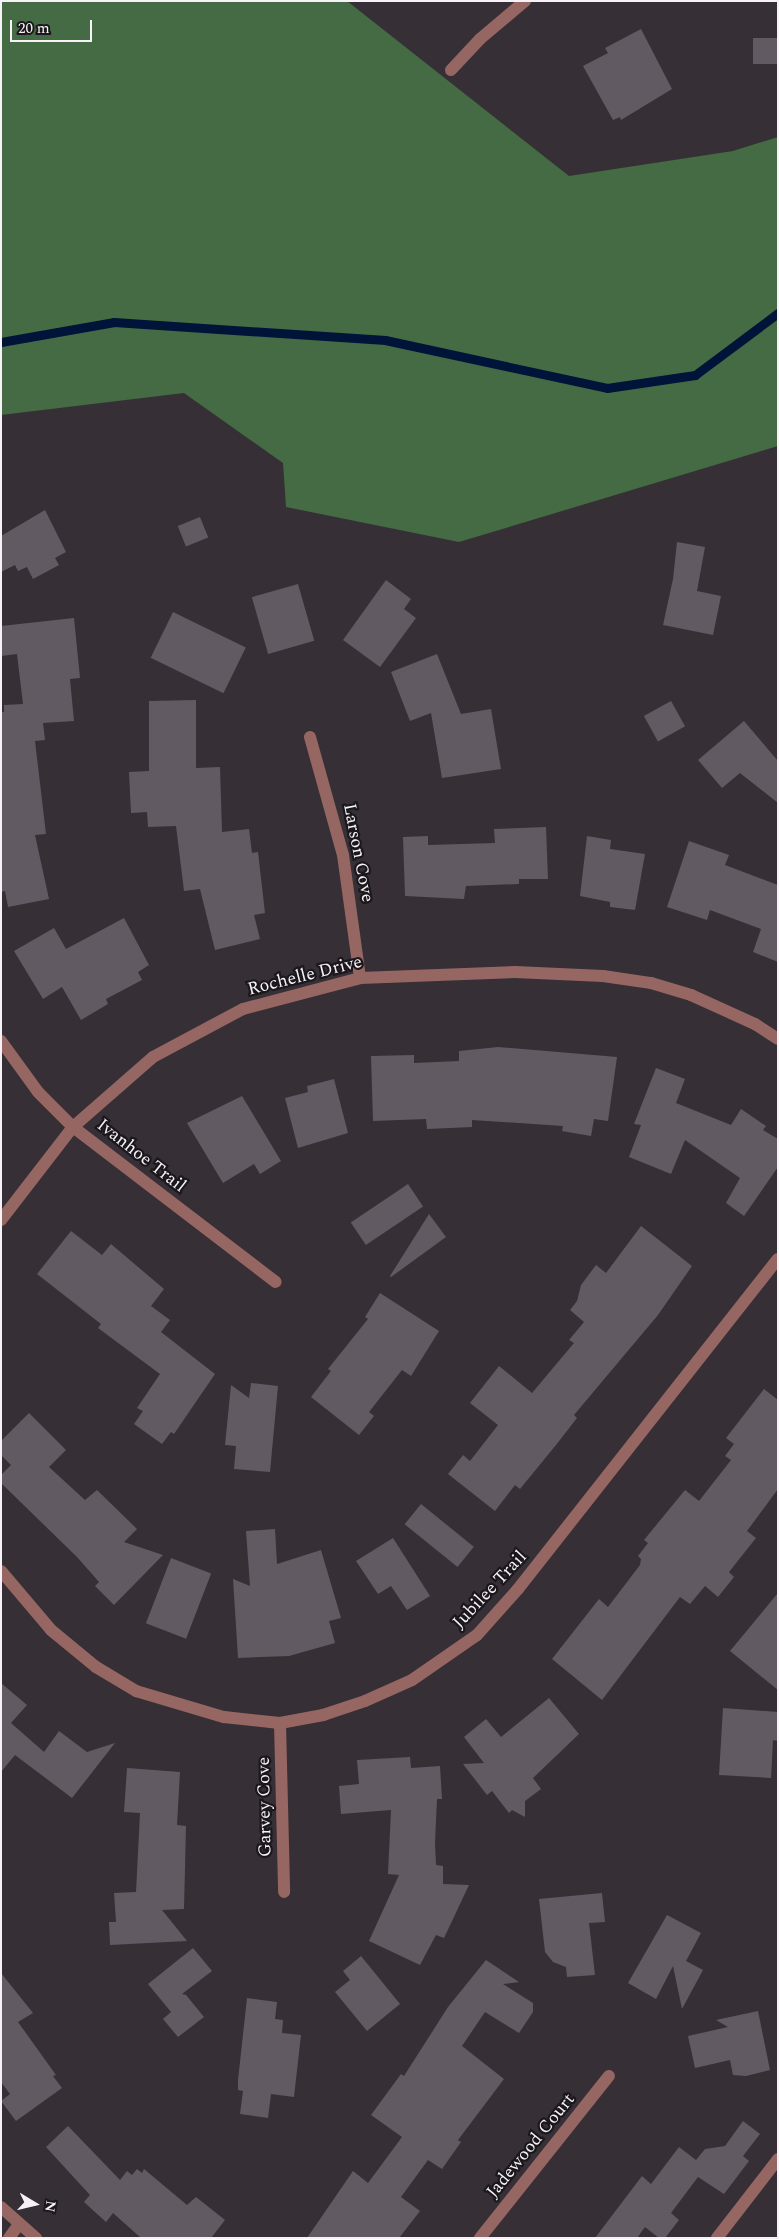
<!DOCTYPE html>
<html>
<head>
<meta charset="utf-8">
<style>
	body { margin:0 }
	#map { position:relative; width:779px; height:2239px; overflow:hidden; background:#362f36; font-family:Spectral,serif }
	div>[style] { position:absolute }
	.forest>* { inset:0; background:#446b43 }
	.stream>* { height:9px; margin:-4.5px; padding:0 4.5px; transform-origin:4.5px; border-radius:4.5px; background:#001439 }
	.building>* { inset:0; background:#625a62; transform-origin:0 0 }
	.lane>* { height:12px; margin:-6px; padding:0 6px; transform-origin:6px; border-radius:6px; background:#966762 }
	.street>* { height:12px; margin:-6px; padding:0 6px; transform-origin:6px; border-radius:6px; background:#966762 }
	span { translate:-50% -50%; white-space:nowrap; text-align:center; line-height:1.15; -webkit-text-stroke:4.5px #1b181c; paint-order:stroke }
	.street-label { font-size:18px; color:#f7f2f7 }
	.frame { position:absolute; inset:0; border:2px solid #f7f2f7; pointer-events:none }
	.north { position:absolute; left:10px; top:2179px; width:50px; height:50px; -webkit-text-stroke:4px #1b181c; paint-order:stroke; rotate:99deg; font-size:14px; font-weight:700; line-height:20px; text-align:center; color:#f7f2f7 }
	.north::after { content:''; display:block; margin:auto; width:18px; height:22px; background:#f7f2f7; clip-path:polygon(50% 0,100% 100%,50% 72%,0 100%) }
	.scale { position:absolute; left:10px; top:20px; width:82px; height:22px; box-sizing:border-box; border:2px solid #f7f2f7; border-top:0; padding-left:6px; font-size:15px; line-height:18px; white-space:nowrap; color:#f7f2f7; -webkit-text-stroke:4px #1b181c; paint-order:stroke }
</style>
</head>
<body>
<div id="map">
	<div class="forest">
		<div style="clip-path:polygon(1px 1px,347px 1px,569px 176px,733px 151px,778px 137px,778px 446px,459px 542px,286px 507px,283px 463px,184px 393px,1px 415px)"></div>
	</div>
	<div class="stream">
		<div style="left:1px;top:342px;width:115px;rotate:-10deg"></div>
		<div style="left:114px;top:322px;width:272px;rotate:3.8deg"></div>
		<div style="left:385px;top:340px;width:227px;rotate:12.2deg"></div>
		<div style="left:607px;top:388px;width:89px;rotate:-8.4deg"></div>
		<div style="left:695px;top:375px;width:104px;rotate:-36.8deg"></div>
	</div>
	<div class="building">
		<div style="clip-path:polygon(641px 29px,672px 89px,621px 120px,620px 117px,613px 120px,583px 66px,608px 53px,605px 48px)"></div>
		<div style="left:778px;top:38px;width:26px;height:25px;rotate:90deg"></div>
		<div style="clip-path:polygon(45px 510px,66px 552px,55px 558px,59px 565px,33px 579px,27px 567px,18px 571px,15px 565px,1px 572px,1px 536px)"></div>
		<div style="left:200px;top:517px;width:22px;height:24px;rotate:68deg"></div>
		<div style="clip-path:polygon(677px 542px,705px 547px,697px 591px,721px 596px,713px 635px,663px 625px,673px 579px)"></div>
		<div style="clip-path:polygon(386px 580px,411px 599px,404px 609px,416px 618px,380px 667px,343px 640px)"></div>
		<div style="left:298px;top:584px;width:59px;height:48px;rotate:74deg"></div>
		<div style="left:173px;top:612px;width:81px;height:51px;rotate:26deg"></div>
		<div style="clip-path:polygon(74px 618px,80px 678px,70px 679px,74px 721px,43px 723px,45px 740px,35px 741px,46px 834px,35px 835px,49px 899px,8px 907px,5px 891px,1px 892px,1px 712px,4px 712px,4px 705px,23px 704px,17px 654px,1px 656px,1px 626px)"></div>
		<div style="clip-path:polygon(437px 654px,461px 714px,491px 709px,501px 769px,442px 778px,431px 713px,410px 721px,391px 672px)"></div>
		<div style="clip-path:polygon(196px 700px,196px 768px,220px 767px,222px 832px,249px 829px,252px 853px,258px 852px,265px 913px,254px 915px,260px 939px,215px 950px,200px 889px,184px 891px,176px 826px,148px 827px,147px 812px,131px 813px,129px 772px,149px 771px,149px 701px)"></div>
		<div style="left:671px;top:701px;width:29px;height:31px;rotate:61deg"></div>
		<div style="clip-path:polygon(744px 721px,778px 761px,778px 803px,740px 773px,722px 788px,698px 760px)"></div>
		<div style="clip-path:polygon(546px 827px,548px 879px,519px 879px,519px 884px,466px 886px,464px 899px,405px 896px,403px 837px,428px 836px,428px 845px,495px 843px,494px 829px)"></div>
		<div style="clip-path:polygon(587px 836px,611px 840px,610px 849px,645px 854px,635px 910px,610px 907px,610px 902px,580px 896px)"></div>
		<div style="clip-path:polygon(689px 841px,729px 855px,725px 865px,778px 885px,778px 962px,753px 952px,761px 929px,710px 910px,707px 920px,667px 907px)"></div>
		<div style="clip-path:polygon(124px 918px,149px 965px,138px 972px,142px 980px,106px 999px,108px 1004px,81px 1020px,62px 987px,43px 999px,14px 951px,54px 928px,66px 949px)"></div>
		<div style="clip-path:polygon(498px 1047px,617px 1057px,608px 1121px,594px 1119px,591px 1136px,562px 1131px,563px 1126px,472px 1120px,472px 1127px,427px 1129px,426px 1119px,373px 1121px,371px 1056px,414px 1055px,414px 1063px,459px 1061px,459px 1051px)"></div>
		<div style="clip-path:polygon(656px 1068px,685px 1079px,676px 1103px,731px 1125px,741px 1109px,766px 1126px,763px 1130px,778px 1139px,778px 1167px,744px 1216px,726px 1203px,740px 1178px,685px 1140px,671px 1174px,629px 1157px,641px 1125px,634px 1124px)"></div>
		<div style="clip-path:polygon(334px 1079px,348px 1133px,298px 1148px,285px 1098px,308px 1092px,307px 1086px)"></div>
		<div style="clip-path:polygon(242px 1096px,281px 1161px,260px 1174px,254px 1164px,223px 1183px,187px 1123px)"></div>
		<div style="left:408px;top:1184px;width:27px;height:69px;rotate:56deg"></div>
		<div style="clip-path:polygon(429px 1214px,446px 1237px,391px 1277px,390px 1276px)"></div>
		<div style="clip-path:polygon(641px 1226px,692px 1266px,658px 1315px,574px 1415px,577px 1418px,556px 1445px,520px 1489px,515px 1485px,495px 1511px,448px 1474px,463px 1455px,470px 1461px,498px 1425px,470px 1403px,499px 1366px,532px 1393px,574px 1343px,569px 1340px,584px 1322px,570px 1310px,577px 1301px,581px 1285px,596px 1265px,606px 1273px)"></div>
		<div style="clip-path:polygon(71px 1231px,102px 1255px,111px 1244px,164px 1289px,151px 1306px,170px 1320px,161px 1332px,215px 1374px,174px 1434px,171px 1432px,162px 1444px,134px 1424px,143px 1411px,137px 1408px,160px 1374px,98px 1328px,101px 1324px,37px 1274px)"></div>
		<div style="clip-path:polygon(380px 1293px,439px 1331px,411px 1376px,402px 1370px,369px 1412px,374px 1416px,359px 1435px,311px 1397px,331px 1371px,328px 1369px,368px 1319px,365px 1317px)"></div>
		<div style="clip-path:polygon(251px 1383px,278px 1386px,270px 1472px,234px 1469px,236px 1446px,225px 1445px,231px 1385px,249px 1398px)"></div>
		<div style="clip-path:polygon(764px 1389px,778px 1400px,778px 1489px,747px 1531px,756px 1538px,729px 1572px,734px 1577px,718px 1597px,705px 1586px,690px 1604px,680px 1597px,602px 1700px,552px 1659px,599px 1599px,608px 1607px,640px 1565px,641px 1559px,638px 1556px,648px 1543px,644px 1540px,685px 1490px,699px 1501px,731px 1460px,725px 1456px,734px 1444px,726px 1438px)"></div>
		<div style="clip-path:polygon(29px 1413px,66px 1450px,49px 1467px,85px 1500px,97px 1490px,137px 1529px,124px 1542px,163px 1555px,114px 1605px,95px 1586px,99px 1582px,77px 1557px,1px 1483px,1px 1475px,11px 1465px,1px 1455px,1px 1441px)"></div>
		<div style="left:421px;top:1504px;width:68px;height:26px;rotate:39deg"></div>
		<div style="clip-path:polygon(275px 1529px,277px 1564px,321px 1550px,341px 1618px,329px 1621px,335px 1643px,289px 1656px,238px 1658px,233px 1579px,250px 1586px,246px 1531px)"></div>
		<div style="clip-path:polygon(393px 1538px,430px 1596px,407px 1610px,391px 1586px,378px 1594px,356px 1561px)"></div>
		<div style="left:171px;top:1558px;width:43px;height:70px;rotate:21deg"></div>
		<div style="clip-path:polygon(778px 1593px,778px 1690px,730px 1651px)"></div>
		<div style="clip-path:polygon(1px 1683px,27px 1705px,11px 1723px,44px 1752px,59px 1731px,87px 1752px,115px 1743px,72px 1798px,15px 1755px,1px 1772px)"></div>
		<div style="clip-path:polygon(549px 1698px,579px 1734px,533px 1778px,541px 1789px,525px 1801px,525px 1817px,512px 1810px,509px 1813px,492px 1791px,487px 1795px,463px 1764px,484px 1763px,464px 1737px,486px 1719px,501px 1737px)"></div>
		<div style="clip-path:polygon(723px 1708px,778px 1712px,778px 1741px,773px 1740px,771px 1778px,719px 1775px)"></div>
		<div style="clip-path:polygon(410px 1757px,411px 1768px,440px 1766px,442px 1799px,437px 1799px,435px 1843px,436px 1865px,443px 1866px,443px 1884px,469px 1885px,444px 1938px,436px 1935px,420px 1965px,369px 1941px,399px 1875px,388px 1874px,391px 1810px,341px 1814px,339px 1786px,359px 1784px,357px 1760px)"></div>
		<div style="clip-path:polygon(127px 1768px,180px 1772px,177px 1825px,186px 1826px,184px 1909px,162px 1910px,187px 1941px,110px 1945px,109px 1922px,116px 1922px,114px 1893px,136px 1892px,140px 1813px,124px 1812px)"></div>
		<div style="clip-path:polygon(602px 1893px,605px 1922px,589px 1923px,595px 1975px,567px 1977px,566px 1967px,553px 1962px,545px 1952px,539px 1899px)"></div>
		<div style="clip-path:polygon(667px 1915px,701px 1933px,686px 1961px,703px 1970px,682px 2009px,673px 1966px,656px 1999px,628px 1983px)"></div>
		<div style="clip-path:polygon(193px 1948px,212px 1971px,182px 1994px,186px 1995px,204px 2017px,178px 2037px,163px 2019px,171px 2012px,148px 1984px)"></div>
		<div style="clip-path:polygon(361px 1956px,400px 2004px,367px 2031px,335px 1992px,350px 1980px,343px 1971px)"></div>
		<div style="clip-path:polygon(486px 1960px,519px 1982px,503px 1984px,533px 2003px,533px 2012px,519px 2033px,485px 2012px,462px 2046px,504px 2079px,458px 2140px,461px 2142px,442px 2169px,428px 2160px,401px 2197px,420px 2211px,399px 2238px,307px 2238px,353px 2171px,368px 2183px,402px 2137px,371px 2115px,401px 2074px,404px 2076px,448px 2007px)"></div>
		<div style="clip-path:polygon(1px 1973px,33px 2013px,18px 2022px,56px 2075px,53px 2076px,62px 2088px,16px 2121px,1px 2101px,10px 2094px,1px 2082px)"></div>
		<div style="clip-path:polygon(247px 1998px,277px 2002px,275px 2019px,283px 2020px,282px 2033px,301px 2035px,294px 2097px,271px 2094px,268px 2118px,240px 2114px,243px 2091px,238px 2090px,238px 2080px)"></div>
		<div style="clip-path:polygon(758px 2011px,770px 2070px,746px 2076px,733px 2075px,730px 2060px,695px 2068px,688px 2036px,728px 2027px,716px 2020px)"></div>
		<div style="clip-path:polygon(743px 2121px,760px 2134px,743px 2156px,749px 2161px,724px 2194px,698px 2177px,671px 2213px,679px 2220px,665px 2238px,659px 2238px,645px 2227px,637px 2238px,595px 2238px,642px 2176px,651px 2184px,679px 2147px,696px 2160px,705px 2149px,725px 2146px)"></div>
		<div style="clip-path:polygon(68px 2126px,120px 2180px,127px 2171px,132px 2175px,137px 2169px,142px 2173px,144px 2169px,187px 2205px,196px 2197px,225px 2220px,211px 2238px,141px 2238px,113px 2213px,106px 2222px,84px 2202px,90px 2195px,46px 2147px)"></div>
	</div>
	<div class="lane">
		<div style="left:717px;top:2238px;width:100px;rotate:-52.3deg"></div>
	</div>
	<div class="street">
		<div style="left:451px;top:70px;width:42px;rotate:-46.9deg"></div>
		<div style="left:480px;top:39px;width:59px;rotate:-40.2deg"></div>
		<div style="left:310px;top:737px;width:123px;rotate:74.4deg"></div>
		<div style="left:343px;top:855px;width:124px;rotate:82.1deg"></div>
		<div style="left:1px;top:1041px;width:63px;rotate:54deg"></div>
		<div style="left:38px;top:1092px;width:49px;rotate:45deg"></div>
		<div style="left:73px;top:1127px;width:255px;rotate:37.4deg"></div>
		<div style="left:1px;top:1220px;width:118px;rotate:-52.3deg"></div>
		<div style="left:73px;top:1127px;width:106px;rotate:-41.2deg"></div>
		<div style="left:153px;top:1057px;width:102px;rotate:-28.1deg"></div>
		<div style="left:243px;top:1009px;width:121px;rotate:-14.8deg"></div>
		<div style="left:360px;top:978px;width:155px;rotate:-2.2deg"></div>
		<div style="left:515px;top:972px;width:88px;rotate:2.6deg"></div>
		<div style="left:603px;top:976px;width:49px;rotate:8.3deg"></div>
		<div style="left:651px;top:983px;width:42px;rotate:16.7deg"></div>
		<div style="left:691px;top:995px;width:70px;rotate:24.4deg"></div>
		<div style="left:755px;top:1024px;width:27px;rotate:33deg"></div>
		<div style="left:1px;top:1571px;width:77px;rotate:49.7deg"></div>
		<div style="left:51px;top:1630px;width:58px;rotate:39.4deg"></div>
		<div style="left:96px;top:1667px;width:47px;rotate:31deg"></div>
		<div style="left:136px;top:1691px;width:92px;rotate:16.5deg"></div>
		<div style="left:224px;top:1717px;width:56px;rotate:6.1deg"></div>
		<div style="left:280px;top:1723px;width:44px;rotate:-10.5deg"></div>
		<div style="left:323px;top:1715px;width:44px;rotate:-18.4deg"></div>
		<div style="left:365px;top:1701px;width:51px;rotate:-24.1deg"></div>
		<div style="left:412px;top:1680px;width:79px;rotate:-34.7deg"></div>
		<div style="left:477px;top:1635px;width:62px;rotate:-48.3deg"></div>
		<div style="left:518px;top:1589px;width:420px;rotate:-51.8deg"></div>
		<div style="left:280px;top:1723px;width:169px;rotate:88.6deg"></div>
		<div style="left:1px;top:2207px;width:47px;rotate:41.5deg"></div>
		<div style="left:9px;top:2238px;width:17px;rotate:-54deg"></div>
		<div style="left:480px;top:2238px;width:207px;rotate:-51.5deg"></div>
	</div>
	<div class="street-label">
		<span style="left:358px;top:853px;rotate:79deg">Larson Cove</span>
		<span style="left:305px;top:976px;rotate:-14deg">Rochelle Drive</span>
		<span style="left:141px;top:1156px;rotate:38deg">Ivanhoe Trail</span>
		<span style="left:490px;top:1590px;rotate:-47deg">Jubilee Trail</span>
		<span style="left:265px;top:1807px;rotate:-91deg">Garvey Cove</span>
		<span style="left:531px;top:2146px;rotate:-51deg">Jadewood Court</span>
	</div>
	<div class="frame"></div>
	<div class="north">N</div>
	<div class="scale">20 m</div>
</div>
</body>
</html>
